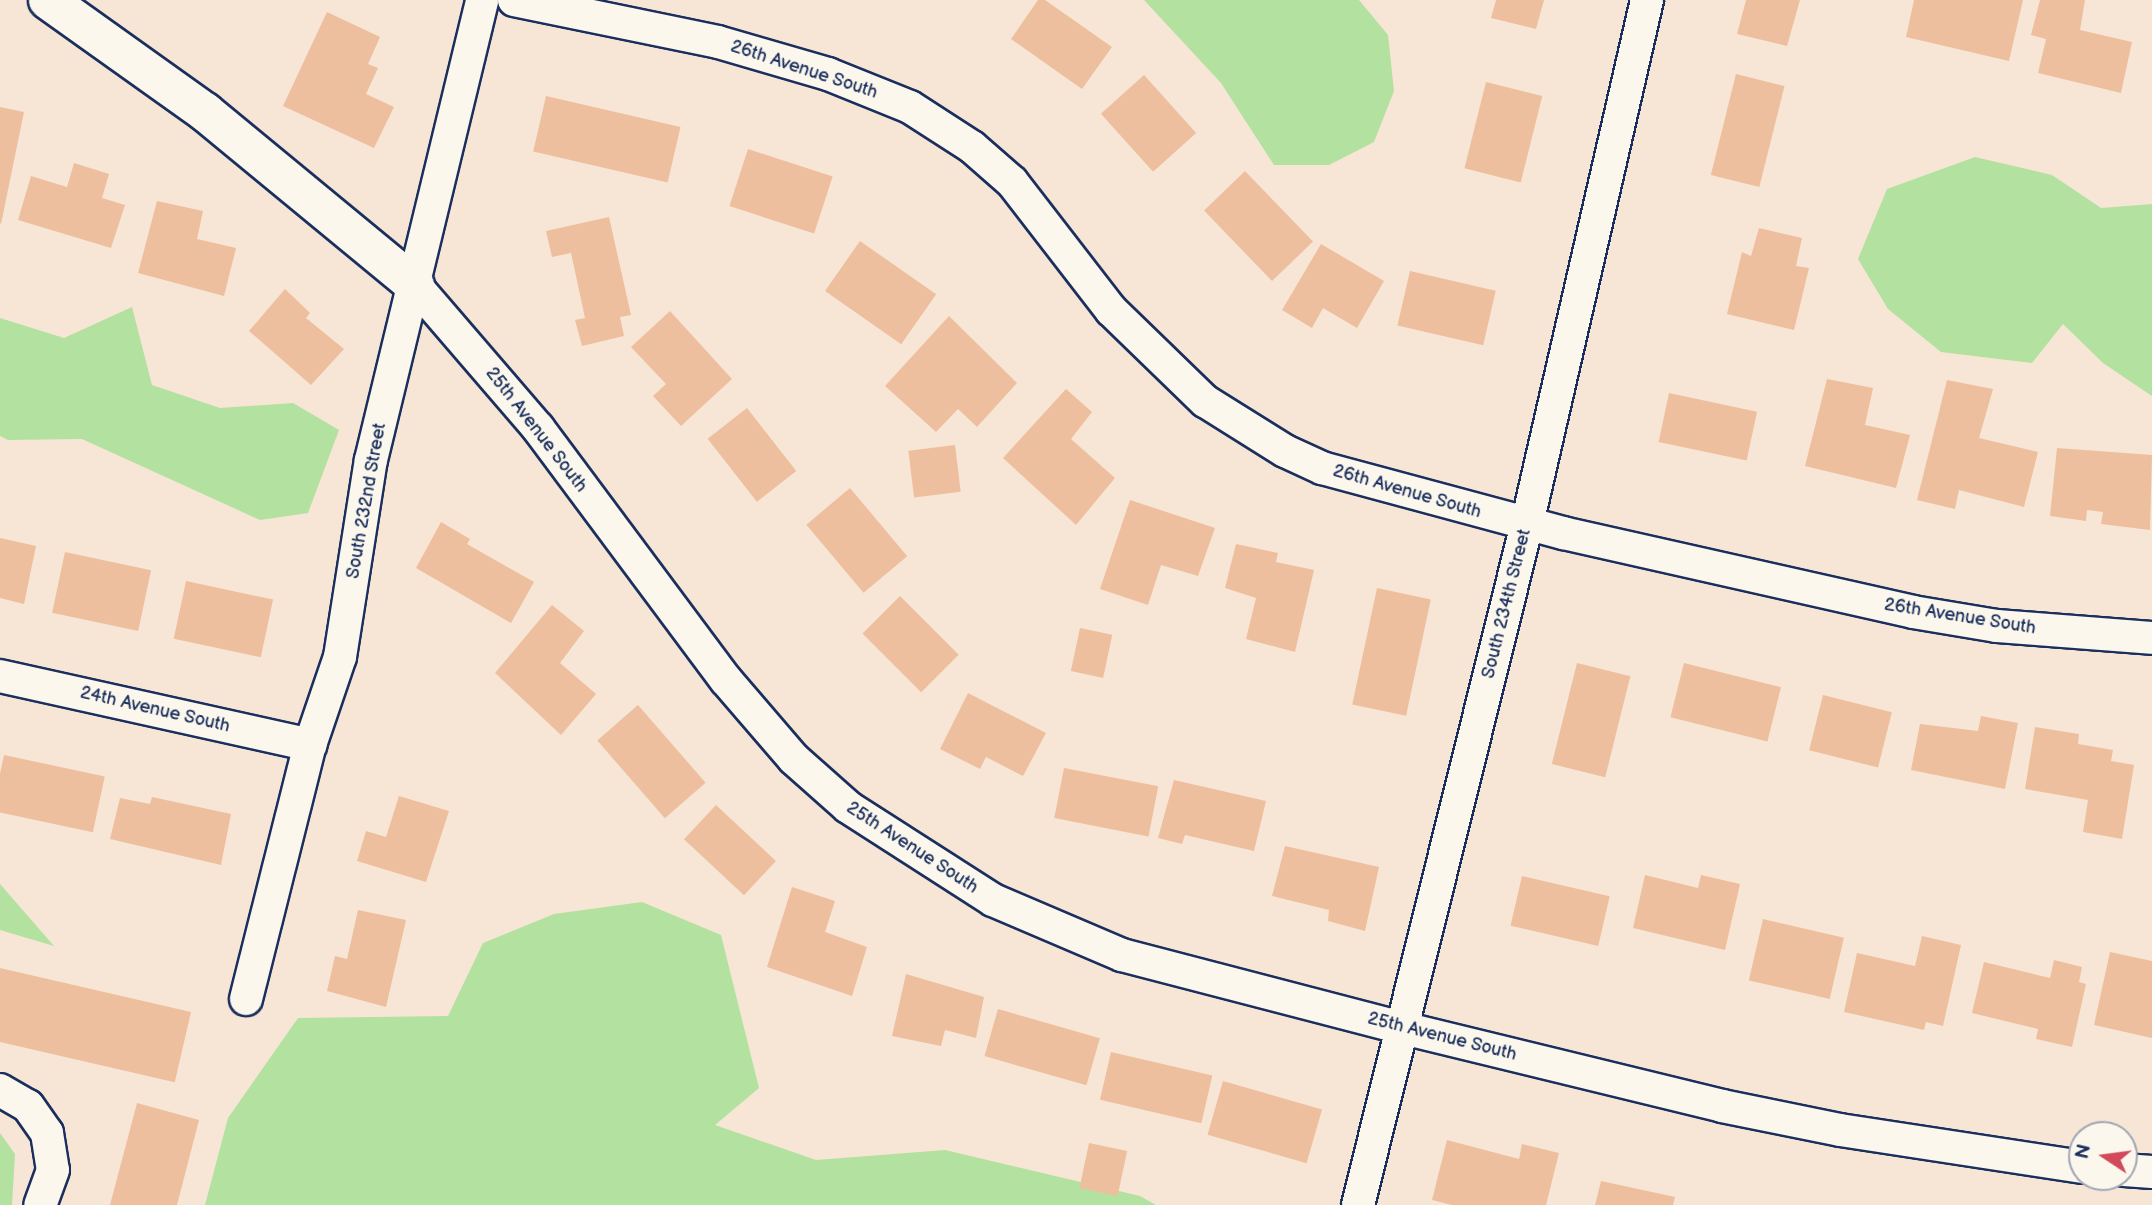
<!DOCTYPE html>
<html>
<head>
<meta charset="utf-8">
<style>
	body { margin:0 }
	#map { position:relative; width:2152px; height:1205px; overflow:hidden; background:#f7e6d5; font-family:"Balsamiq Sans",sans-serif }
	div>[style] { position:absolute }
	.green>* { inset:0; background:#b2e1a0 }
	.building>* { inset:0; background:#eebf9e; transform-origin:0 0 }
	.roads { filter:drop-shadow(2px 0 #1b2f5e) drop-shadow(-2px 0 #1b2f5e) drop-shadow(0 2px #1b2f5e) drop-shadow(0 -2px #1b2f5e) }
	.minor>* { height:32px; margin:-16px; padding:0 16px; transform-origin:16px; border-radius:16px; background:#fbf7ec }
	.tertiary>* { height:38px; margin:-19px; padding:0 19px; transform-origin:19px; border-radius:19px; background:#fbf7ec }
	span { translate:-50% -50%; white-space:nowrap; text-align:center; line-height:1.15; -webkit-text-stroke:5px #fbf7ec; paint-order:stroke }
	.street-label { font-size:18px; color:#1b2f5e }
	.north { position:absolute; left:2068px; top:1121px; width:70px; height:70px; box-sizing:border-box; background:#fbf7ec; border:2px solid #a1a7b3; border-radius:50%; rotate:283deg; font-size:19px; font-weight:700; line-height:28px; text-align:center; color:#1b2f5e }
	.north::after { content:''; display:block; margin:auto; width:24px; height:32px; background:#d1495b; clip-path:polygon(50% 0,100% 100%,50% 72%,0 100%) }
</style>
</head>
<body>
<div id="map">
	<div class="green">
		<div style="clip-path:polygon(1144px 0,1359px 0,1388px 35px,1394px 91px,1374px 142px,1329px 165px,1274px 165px,1221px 83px)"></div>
		<div style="clip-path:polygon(1975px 157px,2052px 175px,2101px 208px,2152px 204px,2152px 396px,2103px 363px,2063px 324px,2032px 363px,1941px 352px,1888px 309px,1858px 259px,1887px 189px)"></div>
		<div style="clip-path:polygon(132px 307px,152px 385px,220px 408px,293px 403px,339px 430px,308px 513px,260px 520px,82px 439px,8px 440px,0 436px,0 318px,64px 338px)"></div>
		<div style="clip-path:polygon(0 884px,54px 946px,0 930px)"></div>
		<div style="clip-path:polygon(642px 902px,721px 935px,759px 1088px,715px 1125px,816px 1160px,945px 1150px,1140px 1196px,1156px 1205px,205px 1205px,228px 1118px,298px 1018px,448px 1016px,483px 943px,554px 914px)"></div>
		<div style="clip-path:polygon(0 1133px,15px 1154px,12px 1205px,0 1205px)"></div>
	</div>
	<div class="building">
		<div style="clip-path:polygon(1038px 0,1045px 0,1112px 47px,1082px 89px,1011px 39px)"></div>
		<div style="clip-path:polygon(1496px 0,1544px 0,1536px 29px,1491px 18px)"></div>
		<div style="clip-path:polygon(1746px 0,1800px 0,1787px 46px,1737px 34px)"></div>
		<div style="clip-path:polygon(1914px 0,2023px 0,2009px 61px,1906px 37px)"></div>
		<div style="clip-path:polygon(2040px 0,2085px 0,2080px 30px,2132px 42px,2121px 93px,2038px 73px,2046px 39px,2031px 35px)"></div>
		<div style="clip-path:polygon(327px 12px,380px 37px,368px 64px,378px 68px,366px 94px,394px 107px,374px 148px,283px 106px)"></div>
		<div style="left:1736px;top:74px;width:50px;height:104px;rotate:14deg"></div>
		<div style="left:1144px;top:75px;width:78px;height:58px;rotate:48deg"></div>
		<div style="left:1486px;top:82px;width:58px;height:89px;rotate:14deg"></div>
		<div style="left:546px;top:96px;width:138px;height:57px;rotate:13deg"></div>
		<div style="clip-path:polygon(0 107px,24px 112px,1px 224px,0 223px)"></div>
		<div style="left:748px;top:149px;width:89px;height:60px;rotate:18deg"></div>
		<div style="clip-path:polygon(74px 163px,109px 174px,102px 198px,125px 205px,111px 248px,18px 220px,31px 176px,67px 187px)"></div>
		<div style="left:1245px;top:171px;width:98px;height:57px;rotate:46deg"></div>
		<div style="clip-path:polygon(157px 201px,203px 211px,197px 239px,236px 248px,224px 296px,138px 273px)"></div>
		<div style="clip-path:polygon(609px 217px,631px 315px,620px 317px,624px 336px,582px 346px,575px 320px,585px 318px,571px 253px,552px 257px,546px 231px)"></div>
		<div style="clip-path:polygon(1759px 228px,1802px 238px,1796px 266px,1809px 268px,1794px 330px,1727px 314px,1742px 252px,1751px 256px)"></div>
		<div style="left:860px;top:241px;width:93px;height:61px;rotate:35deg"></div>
		<div style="clip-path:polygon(1321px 244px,1384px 281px,1357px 328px,1323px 308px,1312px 328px,1282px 310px)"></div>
		<div style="left:1410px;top:271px;width:88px;height:56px;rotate:13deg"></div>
		<div style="clip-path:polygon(285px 289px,310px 313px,306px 318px,344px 349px,311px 385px,249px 331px)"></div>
		<div style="clip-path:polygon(670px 311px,732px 379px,681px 426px,653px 396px,666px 384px,631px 347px)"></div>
		<div style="clip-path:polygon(949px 316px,1017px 383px,977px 427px,958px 409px,936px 432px,885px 386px)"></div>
		<div style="clip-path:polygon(1827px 379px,1873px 388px,1865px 425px,1910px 435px,1896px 488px,1805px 466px)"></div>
		<div style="clip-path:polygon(1947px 380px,1993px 389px,1979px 438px,2038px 452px,2024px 507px,1959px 490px,1955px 509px,1917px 500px)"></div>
		<div style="clip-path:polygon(1066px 389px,1092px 412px,1071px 439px,1115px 478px,1076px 525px,1003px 458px)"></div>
		<div style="left:1669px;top:393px;width:90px;height:50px;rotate:12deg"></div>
		<div style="left:747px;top:408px;width:80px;height:50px;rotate:52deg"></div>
		<div style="left:955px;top:445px;width:47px;height:47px;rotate:83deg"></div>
		<div style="clip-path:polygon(2057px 448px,2152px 455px,2150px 530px,2101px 524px,2103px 512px,2087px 510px,2086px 521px,2050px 516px)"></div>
		<div style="left:850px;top:488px;width:89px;height:57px;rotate:50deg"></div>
		<div style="clip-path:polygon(1130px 500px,1215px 528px,1198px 576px,1161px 565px,1148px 605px,1100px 589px)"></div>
		<div style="clip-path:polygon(441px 522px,470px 539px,467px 544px,534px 582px,511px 623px,416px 568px)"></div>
		<div style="clip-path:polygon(0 538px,36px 546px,24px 604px,0 598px)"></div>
		<div style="clip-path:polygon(1236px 544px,1278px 553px,1276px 562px,1314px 570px,1295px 652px,1246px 639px,1256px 598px,1225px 588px)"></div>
		<div style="left:65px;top:552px;width:88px;height:62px;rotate:12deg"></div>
		<div style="left:186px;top:581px;width:89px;height:59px;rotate:12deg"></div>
		<div style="left:1377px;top:588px;width:55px;height:119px;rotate:12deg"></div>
		<div style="left:900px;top:596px;width:83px;height:53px;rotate:45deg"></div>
		<div style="clip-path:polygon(552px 605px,584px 631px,560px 663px,596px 694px,561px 735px,495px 673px)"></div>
		<div style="left:1080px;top:628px;width:33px;height:44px;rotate:12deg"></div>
		<div style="left:1577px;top:663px;width:55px;height:104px;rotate:14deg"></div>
		<div style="left:1684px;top:663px;width:100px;height:56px;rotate:14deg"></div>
		<div style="clip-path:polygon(968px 693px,1046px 733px,1023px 776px,986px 757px,980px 769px,940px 749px)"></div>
		<div style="left:1823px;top:695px;width:71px;height:57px;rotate:14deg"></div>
		<div style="left:638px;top:705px;width:103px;height:54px;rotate:49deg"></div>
		<div style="clip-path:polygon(1981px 716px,2018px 723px,2005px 789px,1911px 770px,1920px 724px,1978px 731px)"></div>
		<div style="clip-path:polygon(2035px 727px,2079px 734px,2078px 744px,2113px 750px,2111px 761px,2134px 765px,2122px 839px,2083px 832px,2088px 800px,2025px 789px)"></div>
		<div style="left:4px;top:755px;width:103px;height:57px;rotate:12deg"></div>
		<div style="left:1064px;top:768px;width:96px;height:51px;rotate:11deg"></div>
		<div style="clip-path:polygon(1174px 780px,1266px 801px,1254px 851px,1185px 835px,1182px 844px,1158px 838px)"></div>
		<div style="clip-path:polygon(399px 796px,449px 811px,426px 882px,357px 861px,366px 831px,386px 837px)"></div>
		<div style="clip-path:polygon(152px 797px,231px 814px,221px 865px,110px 839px,120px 798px,150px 804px)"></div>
		<div style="left:716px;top:805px;width:82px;height:47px;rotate:43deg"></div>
		<div style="clip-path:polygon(1285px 846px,1379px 867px,1365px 931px,1328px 921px,1329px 910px,1272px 896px)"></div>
		<div style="clip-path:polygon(1645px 875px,1698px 888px,1701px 875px,1740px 884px,1725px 950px,1633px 928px)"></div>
		<div style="left:1522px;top:876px;width:90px;height:51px;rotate:13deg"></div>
		<div style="clip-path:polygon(792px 887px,835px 901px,825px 932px,867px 947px,852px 996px,767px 967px)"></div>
		<div style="clip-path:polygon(358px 910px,406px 920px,386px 1007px,327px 991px,335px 956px,347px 959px)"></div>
		<div style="left:1763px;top:919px;width:83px;height:63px;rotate:13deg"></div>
		<div style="clip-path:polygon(1922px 936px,1961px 945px,1943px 1026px,1926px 1022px,1924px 1030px,1844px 1012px,1857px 953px,1915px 966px)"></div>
		<div style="clip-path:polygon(2110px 952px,2152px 961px,2152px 1038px,2094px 1025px)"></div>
		<div style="clip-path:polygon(2054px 960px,2082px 967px,2079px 982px,2086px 984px,2072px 1047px,2036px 1039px,2038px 1029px,1972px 1013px,1984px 962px,2050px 978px)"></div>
		<div style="left:0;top:968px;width:196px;height:72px;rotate:13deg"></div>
		<div style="clip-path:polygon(906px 974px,984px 997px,976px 1038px,945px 1030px,941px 1046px,892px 1036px)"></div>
		<div style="left:998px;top:1009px;width:106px;height:49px;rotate:16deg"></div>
		<div style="left:1111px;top:1052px;width:104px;height:49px;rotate:13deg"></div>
		<div style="left:1223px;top:1081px;width:103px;height:56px;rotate:16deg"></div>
		<div style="clip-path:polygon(137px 1103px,199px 1120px,177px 1205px,110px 1205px)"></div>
		<div style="clip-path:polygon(1447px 1140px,1519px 1159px,1522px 1144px,1559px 1153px,1546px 1205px,1452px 1205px,1432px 1200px)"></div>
		<div style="left:1089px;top:1143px;width:39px;height:46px;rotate:12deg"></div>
		<div style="clip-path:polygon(1601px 1181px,1675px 1197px,1673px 1205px,1595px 1205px)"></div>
	</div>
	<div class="roads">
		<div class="minor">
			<div style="left:514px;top:0;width:208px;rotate:11.6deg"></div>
			<div style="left:718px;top:42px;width:115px;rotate:16.2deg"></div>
			<div style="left:828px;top:74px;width:88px;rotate:21.9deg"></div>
			<div style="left:910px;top:107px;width:74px;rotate:32.8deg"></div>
			<div style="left:972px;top:147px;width:53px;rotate:41.2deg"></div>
			<div style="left:1012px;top:182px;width:162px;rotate:52.3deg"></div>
			<div style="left:1111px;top:310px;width:131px;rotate:44.1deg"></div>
			<div style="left:1205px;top:401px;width:94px;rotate:32deg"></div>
			<div style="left:1285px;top:451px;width:41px;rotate:24.7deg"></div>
			<div style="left:1322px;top:468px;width:250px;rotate:15.1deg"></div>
			<div style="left:1563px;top:533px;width:359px;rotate:12.7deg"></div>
			<div style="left:1913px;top:612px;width:85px;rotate:9.5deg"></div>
			<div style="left:1997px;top:626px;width:155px;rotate:4.4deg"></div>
			<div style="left:415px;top:285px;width:189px;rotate:49.3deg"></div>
			<div style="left:538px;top:428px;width:314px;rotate:53.3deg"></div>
			<div style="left:726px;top:680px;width:104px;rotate:49.3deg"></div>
			<div style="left:794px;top:759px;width:72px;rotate:41.6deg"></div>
			<div style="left:848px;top:807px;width:172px;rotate:32.7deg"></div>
			<div style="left:993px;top:900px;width:140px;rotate:23.1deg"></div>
			<div style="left:1122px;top:955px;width:290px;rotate:14.6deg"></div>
			<div style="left:1403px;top:1028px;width:328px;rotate:13.7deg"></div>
			<div style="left:1722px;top:1106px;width:120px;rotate:11.5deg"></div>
			<div style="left:1840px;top:1130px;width:245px;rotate:8.7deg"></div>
			<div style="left:0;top:676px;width:318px;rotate:12.5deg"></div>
			<div style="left:246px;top:999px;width:262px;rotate:-75.9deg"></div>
			<div style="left:310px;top:745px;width:93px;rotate:-71.2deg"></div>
			<div style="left:340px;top:657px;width:199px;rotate:-81.1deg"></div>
			<div style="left:371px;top:460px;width:473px;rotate:-76.4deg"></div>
			<div style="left:0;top:1090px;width:32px;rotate:30deg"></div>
			<div style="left:28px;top:1106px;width:33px;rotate:55deg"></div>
			<div style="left:47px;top:1133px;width:37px;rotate:81deg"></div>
			<div style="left:53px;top:1170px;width:37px;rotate:110deg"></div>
			<div style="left:2124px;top:1170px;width:28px;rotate:4deg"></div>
			<div style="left:1358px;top:1205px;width:702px;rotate:-76.06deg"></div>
			<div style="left:1527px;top:524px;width:538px;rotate:-77.1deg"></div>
		</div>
		<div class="tertiary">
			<div style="left:48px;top:0;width:193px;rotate:35.5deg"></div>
			<div style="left:205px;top:112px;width:272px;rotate:39.5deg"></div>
		</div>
	</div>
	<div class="street-label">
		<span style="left:804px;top:70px;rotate:18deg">26th Avenue South</span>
		<span style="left:536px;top:430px;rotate:52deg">25th Avenue South</span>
		<span style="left:1407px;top:492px;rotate:16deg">26th Avenue South</span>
		<span style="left:367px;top:501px;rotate:-80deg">South 232nd Street</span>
		<span style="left:1507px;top:604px;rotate:-76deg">South 234th Street</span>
		<span style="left:1960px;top:617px;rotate:9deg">26th Avenue South</span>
		<span style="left:155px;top:710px;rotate:13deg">24th Avenue South</span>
		<span style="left:912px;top:848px;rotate:33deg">25th Avenue South</span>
		<span style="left:1442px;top:1037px;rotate:14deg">25th Avenue South</span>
	</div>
	<div class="north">N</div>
</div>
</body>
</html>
